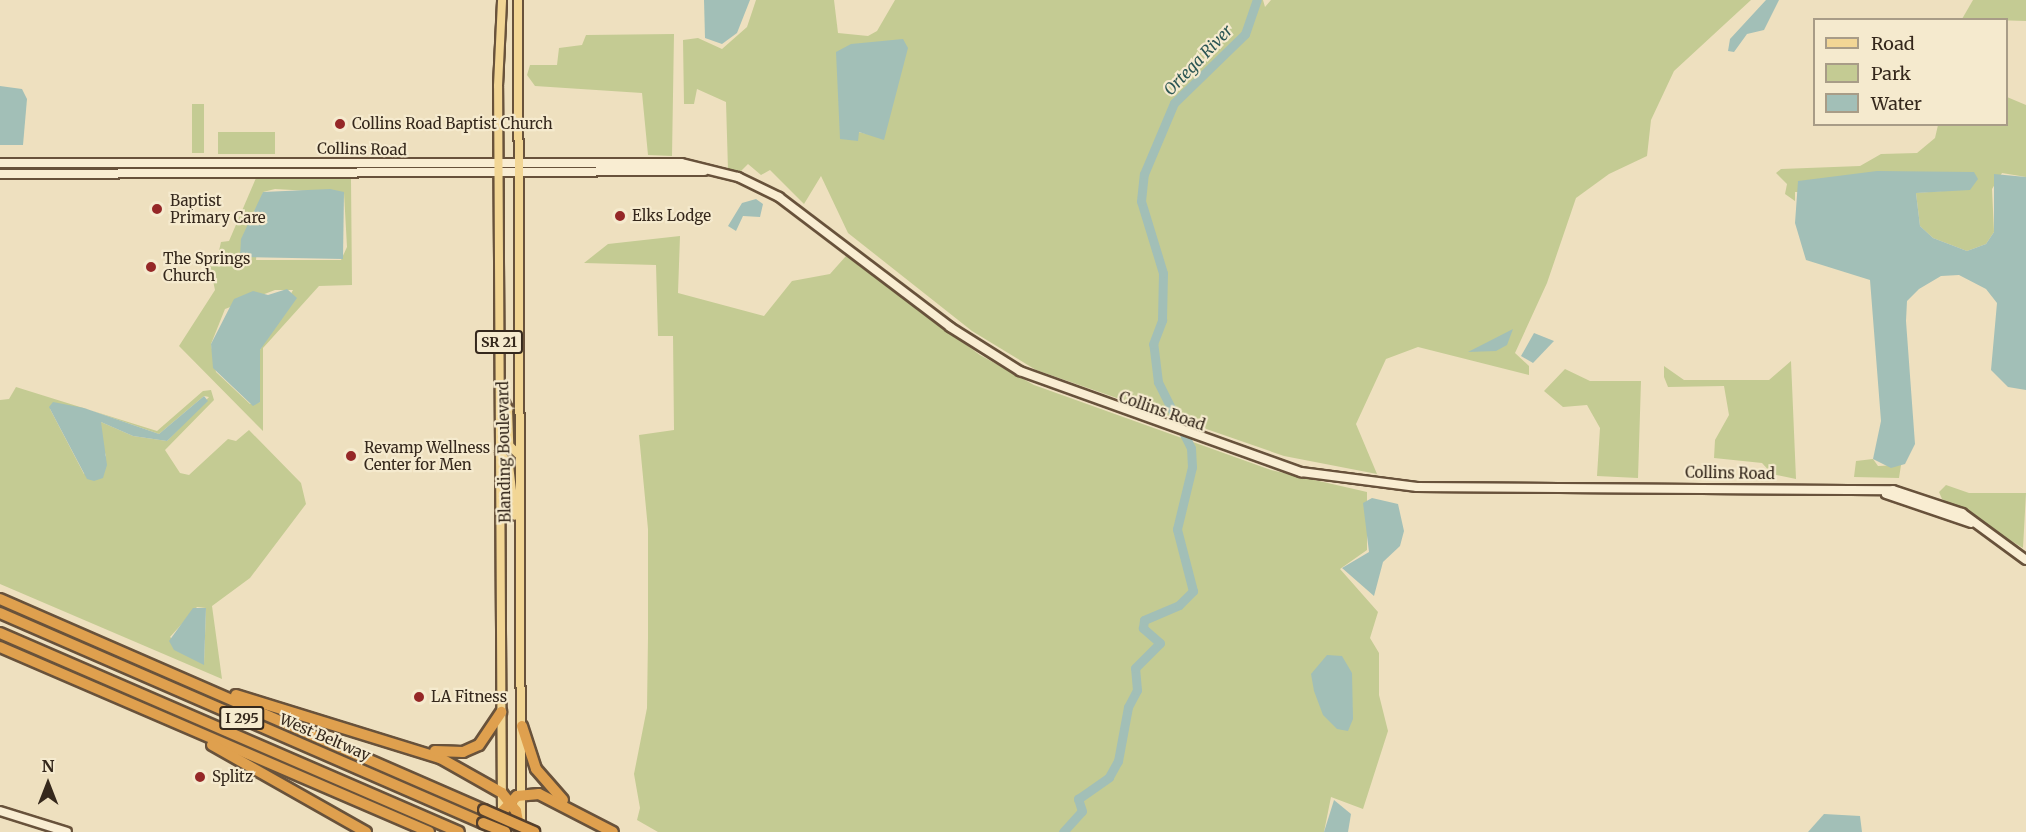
<!DOCTYPE html>
<html>
<head>
<meta charset="utf-8">
<style>
	body { margin:0 }
	#map { position:relative; width:2026px; height:832px; overflow:hidden; background:#eee0bf; font-family:Merriweather,serif }
	div>[style] { position:absolute }
	.green>* { inset:0; background:#c4cb93; transform-origin:0 0 }
	.water>* { inset:0; background:#a2bfb7 }
	.river>* { height:9px; margin:-4.5px; padding:0 4.5px; transform-origin:4.5px; border-radius:4.5px; background:#a2bfb7 }
	.roads { filter:drop-shadow(2px 0 #68523b) drop-shadow(-2px 0 #68523b) drop-shadow(0 2px #68523b) drop-shadow(0 -2px #68523b) }
	.secondary>* { height:8px; margin:-4px; padding:0 4px; transform-origin:4px; border-radius:4px; background:#f9edd2 }
	.primary>* { height:8px; margin:-4px; padding:0 4px; transform-origin:4px; border-radius:4px; background:#f2d695 }
	.highway>* { height:10px; margin:-5px; padding:0 5px; transform-origin:5px; border-radius:5px; background:#dfa04e }
	.bridges { filter:drop-shadow(2px 0 #543f2c) drop-shadow(-2px 0 #543f2c) drop-shadow(0 2px #543f2c) drop-shadow(0 -2px #543f2c) }
	.highway-bridge>* { height:10px; margin:-5px; padding:0 5px; transform-origin:5px; border-radius:5px; background:#dfa04e }
	.dots>* { width:16px; height:16px; translate:-50% -50%; box-sizing:border-box; border:3px solid #f5eace; border-radius:50% }
	span { translate:-50% -50%; white-space:nowrap; text-align:center; line-height:1.15; -webkit-text-stroke:4.5px #f5eace; paint-order:stroke }
	.shield-label span { padding:2px 4px; background:#f5eace; border:2px solid; border-radius:4px; -webkit-text-stroke-width:0 }
	.shield-label { font-size:14px; color:#35281c; font-weight:700 }
	.poi-label { font-size:15px; color:#35281c }
	.left { translate:0 -50%; text-align:left }
	.street-label { font-size:15px; color:#35281c }
	.water-label { font-size:16px; color:#2b5553; font-style:italic }
	.legend { position:absolute; left:1813px; top:18px; width:195px; height:108px; box-sizing:border-box; background:#f5eace; border:2px solid #a89c87; margin:0; padding:8px 10px; list-style:none; font-size:18px; color:#35281c }
	.legend li { display:flex; align-items:center; gap:12px; height:30px }
	.legend b { width:30px; border:2px solid #a89c87 }
	.north { position:absolute; left:18px; top:754px; width:60px; height:60px; -webkit-text-stroke:4px #f5eace; paint-order:stroke; rotate:0deg; font-size:16px; font-weight:700; line-height:24px; text-align:center; color:#35281c }
	.north::after { content:''; display:block; margin:auto; width:21px; height:27px; background:#35281c; clip-path:polygon(50% 0,100% 100%,50% 72%,0 100%) }
</style>
</head>
<body>
<div id="map">
	<div class="green">
		<div style="clip-path:polygon(evenodd,756px 0,834px 0,838px 33px,868px 36px,877px 31px,895px 0,1263px 0,1265px 7px,1271px 0,1751px 0,1674px 71px,1651px 120px,1647px 156px,1609px 174px,1576px 198px,1547px 283px,1515px 353px,1529px 366px,1529px 375px,1418px 347px,1386px 359px,1356px 424px,1377px 474px,1284px 456px,1036px 370px,972px 331px,848px 233px,821px 176px,804px 204px,770px 170px,761px 175px,748px 164px,740px 172px,728px 170px,726px 102px,697px 89px,694px 104px,684px 104px,683px 40px,698px 38px,722px 49px,747px 27px,756px 0,907px 48px,867px 134px,858px 132px,907px 48px)"></div>
		<div style="clip-path:polygon(1973px 0,2026px 0,2026px 21px,1962px 19px)"></div>
		<div style="clip-path:polygon(674px 34px,672px 156px,648px 155px,642px 93px,535px 86px,527px 75px,530px 65px,557px 65px,559px 48px,582px 45px,586px 35px)"></div>
		<div style="clip-path:polygon(2007px 97px,2026px 105px,2026px 177px,2002px 173px,1992px 189px,1994px 232px,1986px 244px,1967px 251px,1933px 238px,1920px 226px,1916px 193px,1970px 189px,1795px 192px,1795px 201px,1785px 194px,1787px 184px,1776px 173px,1781px 169px,1860px 166px,1881px 154px,1917px 153px,1935px 138px,1938px 125px,2006px 124px)"></div>
		<div style="left:192px;top:104px;width:12px;height:49px"></div>
		<div style="left:218px;top:132px;width:57px;height:22px"></div>
		<div style="clip-path:polygon(evenodd,256px 178px,351px 179px,352px 285px,319px 286px,263px 348px,263px 431px,179px 346px,215px 290px,208px 257px,218px 255px,221px 242px,229px 241px,256px 178px,275px 189px,344px 193px,347px 247px,341px 260px,256px 260px,263px 192px,275px 189px,256px 178px,275px 290px,293px 290px,260px 350px,260px 402px,250px 404px,216px 372px,211px 344px,225px 309px,275px 290px)"></div>
		<div style="clip-path:polygon(680px 236px,678px 293px,764px 316px,792px 281px,830px 274px,846px 256px,980px 355px,1034px 385px,1271px 470px,1367px 492px,1367px 550px,1340px 569px,1378px 612px,1370px 638px,1379px 653px,1379px 695px,1388px 731px,1363px 809px,1331px 797px,1324px 832px,658px 832px,637px 820px,640px 808px,634px 774px,647px 708px,648px 637px,648px 529px,639px 435px,674px 430px,673px 336px,658px 336px,656px 265px,584px 263px,608px 244px)"></div>
		<div style="clip-path:polygon(1791px 361px,1796px 479px,1772px 474px,1762px 463px,1714px 458px,1715px 440px,1729px 415px,1724px 386px,1668px 387px,1664px 377px,1664px 366px,1684px 380px,1769px 380px)"></div>
		<div style="clip-path:polygon(1565px 369px,1590px 381px,1641px 381px,1638px 478px,1597px 476px,1600px 428px,1587px 405px,1563px 407px,1544px 391px)"></div>
		<div style="clip-path:polygon(evenodd,16px 387px,157px 431px,203px 391px,211px 390px,214px 400px,165px 450px,180px 473px,189px 475px,228px 439px,236px 441px,249px 430px,301px 483px,306px 504px,250px 578px,212px 606px,222px 679px,0 584px,0 400px,9px 399px,16px 387px,204px 396px,209px 397px,167px 441px,133px 436px,101px 422px,97px 427px,106px 456px,84px 474px,50px 409px,84px 408px,159px 434px,204px 396px,16px 387px,197px 607px,206px 608px,204px 664px,170px 637px,197px 607px)"></div>
		<div style="clip-path:polygon(1873px 459px,1878px 466px,1901px 465px,1899px 478px,1854px 477px,1856px 461px)"></div>
		<div style="clip-path:polygon(1946px 485px,1969px 493px,2026px 493px,2023px 548px,1942px 499px,1939px 492px)"></div>
	</div>
	<div class="water">
		<div style="clip-path:polygon(704px 0,750px 0,737px 33px,722px 44px,705px 38px)"></div>
		<div style="clip-path:polygon(1766px 0,1779px 0,1764px 30px,1747px 34px,1734px 52px,1728px 51px,1730px 39px)"></div>
		<div style="clip-path:polygon(903px 39px,908px 48px,884px 140px,859px 132px,858px 141px,840px 139px,836px 52px,851px 44px)"></div>
		<div style="clip-path:polygon(0 86px,22px 89px,27px 99px,23px 145px,0 145px)"></div>
		<div style="clip-path:polygon(1877px 171px,1974px 172px,1978px 179px,1970px 190px,1916px 193px,1920px 226px,1933px 238px,1967px 251px,1986px 244px,1994px 232px,1994px 174px,2026px 177px,2026px 390px,2008px 387px,1991px 370px,1997px 303px,1986px 289px,1959px 275px,1941px 276px,1919px 289px,1907px 301px,1906px 321px,1915px 444px,1905px 464px,1891px 468px,1873px 459px,1881px 421px,1870px 280px,1806px 260px,1795px 223px,1798px 181px)"></div>
		<div style="clip-path:polygon(330px 189px,344px 192px,343px 259px,240px 257px,241px 239px,263px 192px)"></div>
		<div style="clip-path:polygon(756px 199px,763px 204px,760px 217px,743px 216px,736px 231px,728px 226px,742px 203px)"></div>
		<div style="clip-path:polygon(287px 289px,297px 298px,260px 350px,260px 402px,253px 406px,213px 368px,211px 344px,234px 299px,253px 291px,268px 295px)"></div>
		<div style="clip-path:polygon(1513px 329px,1507px 345px,1496px 351px,1468px 352px)"></div>
		<div style="clip-path:polygon(1534px 333px,1554px 341px,1533px 363px,1521px 356px)"></div>
		<div style="clip-path:polygon(204px 396px,208px 401px,167px 441px,133px 436px,101px 422px,107px 465px,103px 478px,94px 481px,87px 479px,49px 407px,53px 402px,84px 408px,159px 434px)"></div>
		<div style="clip-path:polygon(1372px 498px,1398px 504px,1404px 531px,1400px 546px,1383px 562px,1374px 596px,1342px 568px,1369px 552px,1363px 503px)"></div>
		<div style="clip-path:polygon(193px 608px,206px 608px,204px 665px,174px 650px,169px 641px)"></div>
		<div style="clip-path:polygon(1327px 655px,1342px 656px,1352px 673px,1353px 719px,1348px 731px,1337px 729px,1323px 715px,1314px 691px,1311px 674px)"></div>
		<div style="clip-path:polygon(1334px 800px,1351px 814px,1348px 832px,1324px 832px)"></div>
		<div style="clip-path:polygon(1824px 814px,1860px 816px,1862px 832px,1808px 832px)"></div>
	</div>
	<div class="river">
		<div style="left:1063px;top:832px;width:28px;rotate:-48deg"></div>
		<div style="left:1082px;top:811px;width:13px;rotate:-108deg"></div>
		<div style="left:1078px;top:799px;width:38px;rotate:-35deg"></div>
		<div style="left:1109px;top:777px;width:18px;rotate:-61deg"></div>
		<div style="left:1118px;top:761px;width:55px;rotate:-79.5deg"></div>
		<div style="left:1128px;top:707px;width:19px;rotate:-62deg"></div>
		<div style="left:1137px;top:690px;width:22px;rotate:-95deg"></div>
		<div style="left:1135px;top:668px;width:35px;rotate:-45deg"></div>
		<div style="left:1160px;top:643px;width:23px;rotate:-139deg"></div>
		<div style="left:1143px;top:628px;width:8px;rotate:-83deg"></div>
		<div style="left:1144px;top:620px;width:38px;rotate:-23deg"></div>
		<div style="left:1179px;top:605px;width:20px;rotate:-45deg"></div>
		<div style="left:1193px;top:591px;width:64px;rotate:-104.5deg"></div>
		<div style="left:1177px;top:529px;width:64px;rotate:-76.4deg"></div>
		<div style="left:1192px;top:467px;width:19px;rotate:-93deg"></div>
		<div style="left:1191px;top:448px;width:74px;rotate:-116.6deg"></div>
		<div style="left:1158px;top:382px;width:38px;rotate:-97deg"></div>
		<div style="left:1153px;top:344px;width:26px;rotate:-69deg"></div>
		<div style="left:1162px;top:320px;width:47px;rotate:-88.8deg"></div>
		<div style="left:1163px;top:273px;width:75px;rotate:-107deg"></div>
		<div style="left:1141px;top:201px;width:27px;rotate:-84deg"></div>
		<div style="left:1144px;top:174px;width:77px;rotate:-67.1deg"></div>
		<div style="left:1174px;top:103px;width:99px;rotate:-44.2deg"></div>
		<div style="left:1245px;top:34px;width:36px;rotate:-71deg"></div>
	</div>
	<div class="roads">
		<div class="secondary">
			<div style="left:0;top:163px;width:681px"></div>
			<div style="left:681px;top:163px;width:59px;rotate:13.8deg"></div>
			<div style="left:738px;top:177px;width:46px;rotate:26deg"></div>
			<div style="left:779px;top:197px;width:215px;rotate:37.2deg"></div>
			<div style="left:950px;top:327px;width:83px;rotate:32.2deg"></div>
			<div style="left:1020px;top:371px;width:299px;rotate:19.8deg"></div>
			<div style="left:1301px;top:472px;width:117px;rotate:7.4deg"></div>
			<div style="left:1417px;top:487px;width:476px;rotate:0.4deg"></div>
			<div style="left:1893px;top:490px;width:73px;rotate:18.4deg"></div>
			<div style="left:1962px;top:513px;width:79px;rotate:36.3deg"></div>
			<div style="left:0;top:174px;width:704px;rotate:-0.24deg"></div>
			<div style="left:1886px;top:494px;width:90px;rotate:18.8deg"></div>
			<div style="left:0;top:811px;width:70px;rotate:17.4deg"></div>
		</div>
		<div class="primary">
			<div style="left:518px;top:0;width:823px;rotate:89.79deg"></div>
			<div style="left:501px;top:395px;width:16px;rotate:63deg"></div>
			<div style="left:508px;top:409px;width:36px;rotate:88deg"></div>
			<div style="left:509px;top:445px;width:13px;rotate:45deg"></div>
			<div style="left:500px;top:453px;width:15px;rotate:53deg"></div>
			<div style="left:509px;top:465px;width:51px;rotate:83.3deg"></div>
			<div style="left:502px;top:814px;width:728px;rotate:-90.31deg"></div>
			<div style="left:498px;top:86px;width:86px;rotate:-87.3deg"></div>
		</div>
		<div class="highway">
			<div style="left:0;top:599px;width:528px;rotate:23.55deg"></div>
			<div style="left:0;top:613px;width:527px;rotate:23.5deg"></div>
			<div style="left:0;top:633px;width:500px;rotate:23.44deg"></div>
			<div style="left:0;top:647px;width:467px;rotate:23.3deg"></div>
			<div style="left:236px;top:695px;width:214px;rotate:17.2deg"></div>
			<div style="left:440px;top:758px;width:71px;rotate:29.4deg"></div>
			<div style="left:502px;top:793px;width:23px;rotate:52deg"></div>
			<div style="left:516px;top:811px;width:21px;rotate:79deg"></div>
			<div style="left:522px;top:726px;width:45px;rotate:72deg"></div>
			<div style="left:536px;top:769px;width:41px;rotate:48.9deg"></div>
			<div style="left:212px;top:745px;width:177px;rotate:29.5deg"></div>
			<div style="left:435px;top:751px;width:28px;rotate:2deg"></div>
			<div style="left:463px;top:752px;width:17px;rotate:-24deg"></div>
			<div style="left:479px;top:745px;width:40px;rotate:-56deg"></div>
			<div style="left:502px;top:812px;width:22px;rotate:-47deg"></div>
			<div style="left:517px;top:796px;width:22px;rotate:-5deg"></div>
			<div style="left:539px;top:794px;width:83px;rotate:27.2deg"></div>
		</div>
	</div>
	<div class="bridges">
		<div class="highway-bridge">
			<div style="left:484px;top:810px;width:55px;rotate:23.7deg"></div>
			<div style="left:483px;top:823px;width:24px;rotate:22deg"></div>
		</div>
	</div>
	<div class="dots">
		<div style="left:340px;top:124px;background:#952727"></div>
		<div style="left:157px;top:209px;background:#952727"></div>
		<div style="left:620px;top:216px;background:#952727"></div>
		<div style="left:151px;top:267px;background:#952727"></div>
		<div style="left:351px;top:456px;background:#952727"></div>
		<div style="left:419px;top:697px;background:#952727"></div>
		<div style="left:200px;top:777px;background:#952727"></div>
	</div>
	<div class="shield-label">
		<span style="left:499px;top:342px">SR 21</span>
		<span style="left:242px;top:718px">I 295</span>
	</div>
	<div class="poi-label">
		<span class="left" style="left:352px;top:124px">Collins Road Baptist Church</span>
		<span class="left" style="left:170px;top:209px">Baptist<br>Primary Care</span>
		<span class="left" style="left:632px;top:216px">Elks Lodge</span>
		<span class="left" style="left:163px;top:267px">The Springs<br>Church</span>
		<span class="left" style="left:364px;top:456px">Revamp Wellness<br>Center for Men</span>
		<span class="left" style="left:431px;top:697px">LA Fitness</span>
		<span class="left" style="left:212px;top:777px">Splitz</span>
	</div>
	<div class="street-label">
		<span style="left:362px;top:149px;rotate:1deg">Collins Road</span>
		<span style="left:1162px;top:411px;rotate:19deg">Collins Road</span>
		<span style="left:504px;top:452px;rotate:-91deg">Blanding Boulevard</span>
		<span style="left:1730px;top:473px;rotate:1deg">Collins Road</span>
		<span style="left:325px;top:737px;rotate:23deg">West Beltway</span>
	</div>
	<div class="water-label">
		<span style="left:1198px;top:60px;rotate:-46deg">Ortega River</span>
	</div>
	<ul class="legend">
	<li><b style="height:8px;background:#f2d695"></b>Road</li>
	<li><b style="height:16px;background:#c4cb93"></b>Park</li>
	<li><b style="height:16px;background:#a2bfb7"></b>Water</li>
	</ul>
	<div class="north">N</div>
</div>
</body>
</html>
